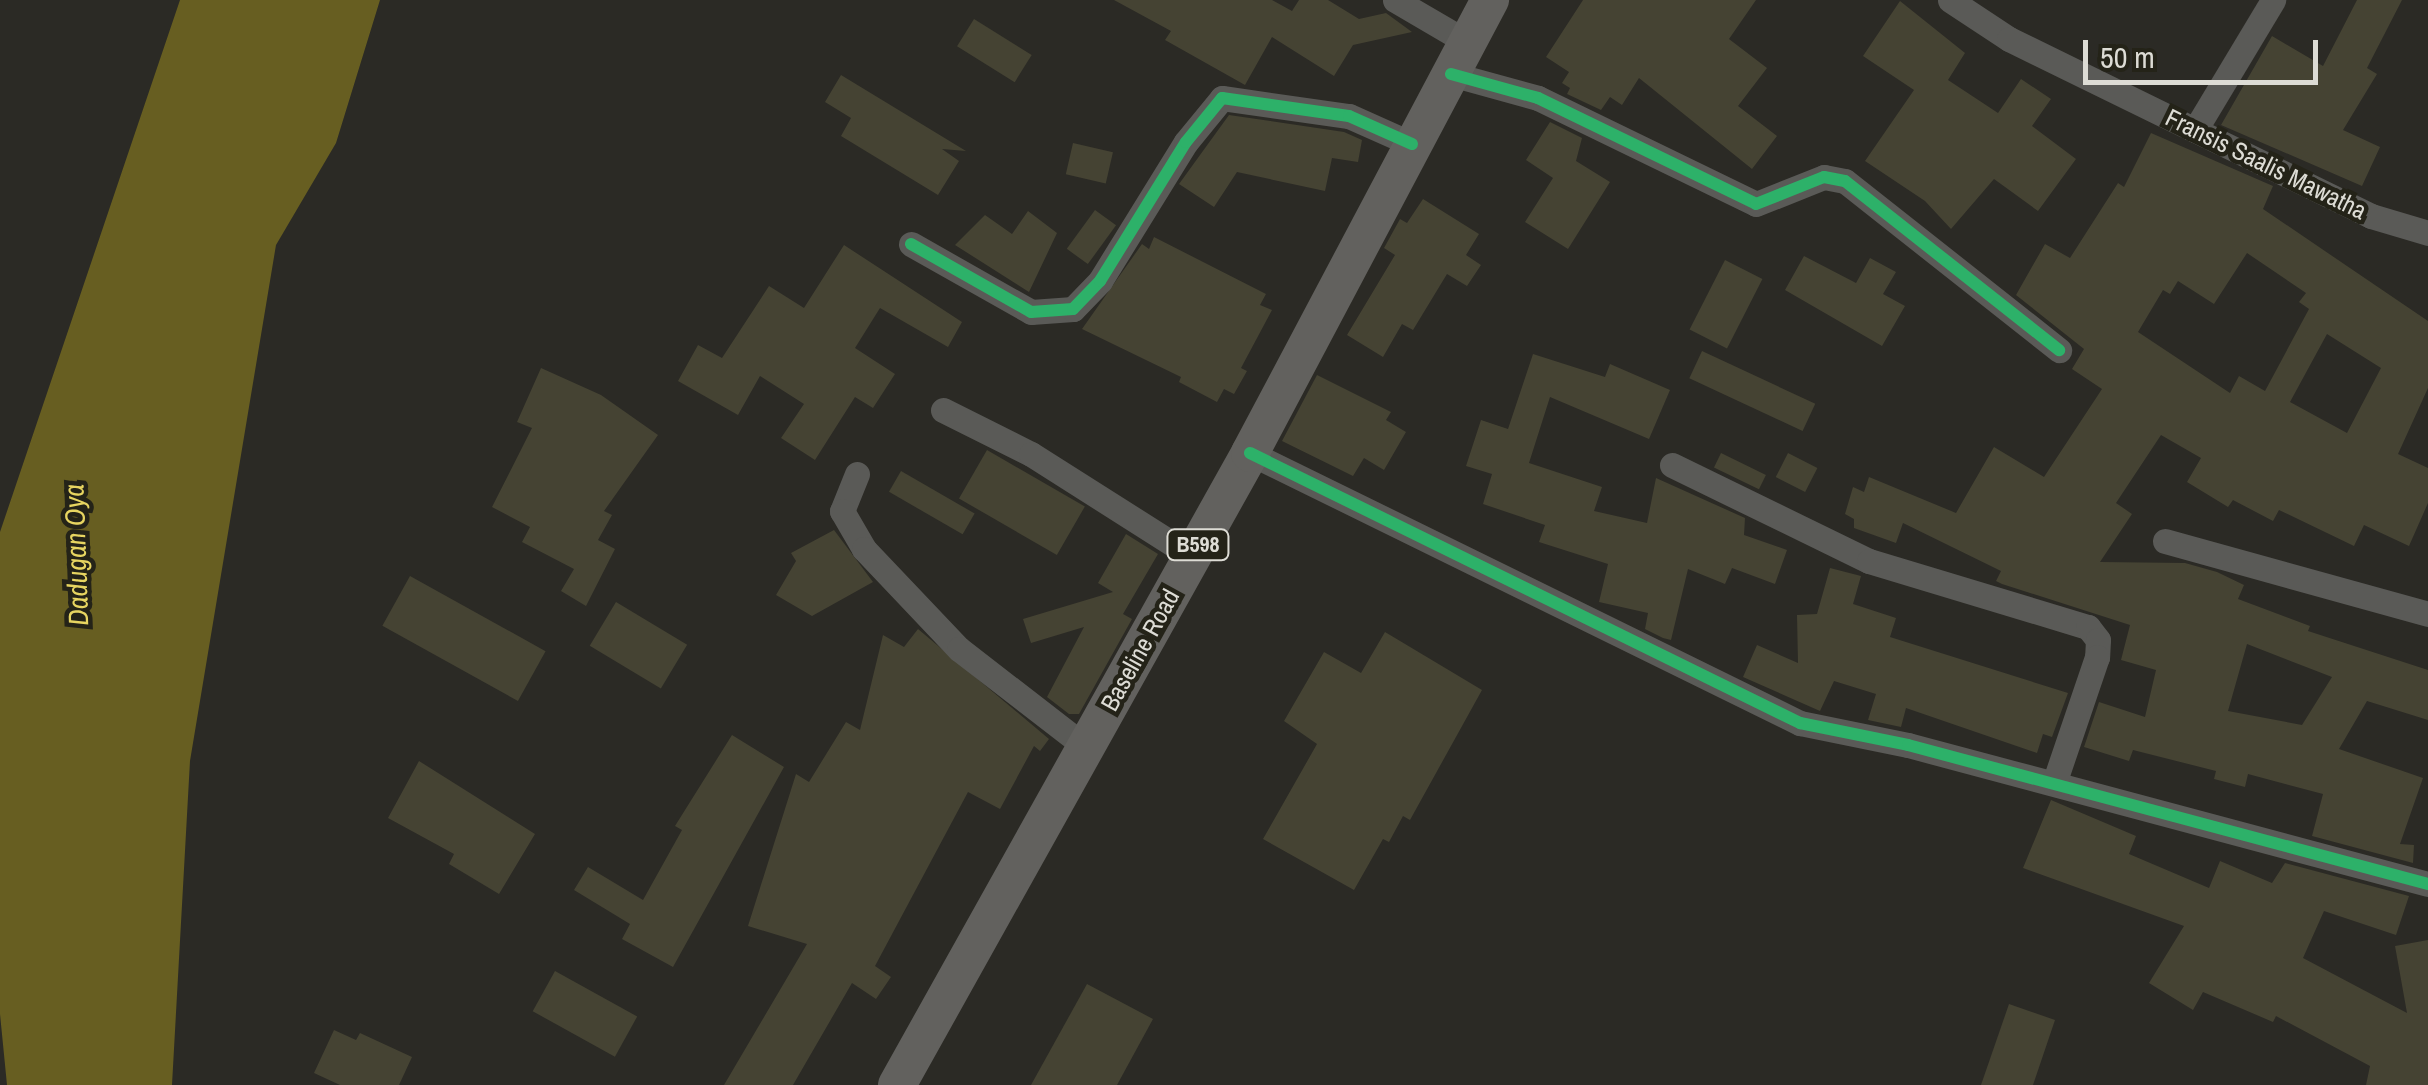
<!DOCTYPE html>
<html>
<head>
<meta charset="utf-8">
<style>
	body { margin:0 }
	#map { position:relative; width:2428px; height:1085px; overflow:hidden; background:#2b2a25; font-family:"Archivo Narrow",sans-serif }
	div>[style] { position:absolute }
	.water>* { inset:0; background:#675e21 }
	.building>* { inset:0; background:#454333; transform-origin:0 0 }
	.minor>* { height:25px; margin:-12.5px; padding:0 12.5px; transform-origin:12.5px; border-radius:12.5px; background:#5a5a57 }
	.primary>* { height:38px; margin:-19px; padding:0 19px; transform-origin:19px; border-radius:19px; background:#62615e }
	.cycleway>* { height:12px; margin:-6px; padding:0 6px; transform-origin:6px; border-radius:6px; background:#2db169 }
	span { translate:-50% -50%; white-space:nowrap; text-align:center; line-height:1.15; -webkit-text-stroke:9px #242318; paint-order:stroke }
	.shield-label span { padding:2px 8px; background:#242318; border:2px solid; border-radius:8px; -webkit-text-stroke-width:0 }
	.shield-label { font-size:22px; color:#dddcd5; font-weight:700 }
	.street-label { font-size:25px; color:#dddcd5 }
	.water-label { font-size:28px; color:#e7d561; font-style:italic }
	.scale { position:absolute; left:2083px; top:40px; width:235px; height:45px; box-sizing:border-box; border:5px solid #dddcd5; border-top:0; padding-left:12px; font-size:30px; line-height:35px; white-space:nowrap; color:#dddcd5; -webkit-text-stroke:8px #242318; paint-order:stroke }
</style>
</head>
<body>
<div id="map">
	<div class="water">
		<div style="clip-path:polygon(180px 0,380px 0,336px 143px,276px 245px,190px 761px,172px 1085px,7px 1085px,0 1014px,0 532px)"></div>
	</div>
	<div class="building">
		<div style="clip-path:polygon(1114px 0,1272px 0,1292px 11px,1299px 0,1328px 0,1359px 19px,1386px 13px,1412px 32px,1353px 45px,1334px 76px,1272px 37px,1245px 85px,1165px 40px,1171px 31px)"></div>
		<div style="clip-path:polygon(1583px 0,1756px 0,1729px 39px,1767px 68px,1738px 106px,1777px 136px,1752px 169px,1639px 78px,1622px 105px,1610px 97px,1601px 110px,1567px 94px,1570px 88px,1562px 83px,1569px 72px,1546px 57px)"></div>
		<div style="clip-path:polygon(2357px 0,2402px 0,2367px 68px,2377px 74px,2343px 130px,2380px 147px,2362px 186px,2221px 125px,2272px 36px,2323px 66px)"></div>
		<div style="clip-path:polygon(1900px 1px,1965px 53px,1948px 80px,1998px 113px,2021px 79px,2051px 99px,2032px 126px,2076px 159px,2038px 211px,1994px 179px,1951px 229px,1925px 201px,1865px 161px,1914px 90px,1863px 56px)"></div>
		<div style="left:974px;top:19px;width:68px;height:32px;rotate:32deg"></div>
		<div style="clip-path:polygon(841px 75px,966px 151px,942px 149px,959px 161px,938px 195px,841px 136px,851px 118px,825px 102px)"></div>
		<div style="clip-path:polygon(1229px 115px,1344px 132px,1362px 140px,1358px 162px,1332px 158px,1325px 191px,1237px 172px,1214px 207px,1179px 184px)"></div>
		<div style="clip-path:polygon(1550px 122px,1582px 138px,1576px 161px,1610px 182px,1568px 249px,1525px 222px,1553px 178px,1526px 160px)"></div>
		<div style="clip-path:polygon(evenodd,2151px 133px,2273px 186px,2263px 209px,2428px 321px,2428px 388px,2398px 454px,2428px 468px,2428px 503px,2409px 546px,2364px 525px,2354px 546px,2279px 510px,2273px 521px,2233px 500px,2228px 507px,2187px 482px,2201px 458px,2161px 435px,2116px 503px,2132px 514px,2100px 562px,2185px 563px,2217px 572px,2244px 585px,2238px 599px,2310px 626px,2308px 631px,2428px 670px,2428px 720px,2367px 701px,2339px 749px,2423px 778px,2400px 844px,2414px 845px,2413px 863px,2312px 836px,2323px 794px,2248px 774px,2245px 787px,2214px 779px,2216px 771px,2133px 750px,2129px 761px,2084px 747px,2099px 702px,2145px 717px,2156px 670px,2121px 660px,2130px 625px,2002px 584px,1996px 581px,2001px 571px,1903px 523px,1896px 543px,1854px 528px,1854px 519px,1845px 514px,1853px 487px,1864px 492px,1869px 477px,1956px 513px,1994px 447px,2044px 477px,2102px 389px,2072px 369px,2084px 349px,2016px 295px,2045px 244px,2070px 258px,2118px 183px,2124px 187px,2151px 133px,2247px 253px,2306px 293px,2299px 302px,2309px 309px,2265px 391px,2239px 376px,2230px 393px,2138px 332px,2163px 290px,2170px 294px,2178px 281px,2214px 304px,2247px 253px,2151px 133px,2327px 334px,2381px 368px,2347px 433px,2290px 402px,2327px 334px,2151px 133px,2247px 644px,2332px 677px,2302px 725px,2228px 711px,2247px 644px)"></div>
		<div style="left:1073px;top:143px;width:41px;height:32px;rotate:13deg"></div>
		<div style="clip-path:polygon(1423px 199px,1479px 234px,1466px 255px,1481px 265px,1467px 286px,1447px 274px,1413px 330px,1402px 324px,1383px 357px,1347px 335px,1395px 255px,1384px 248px,1400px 219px,1407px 223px)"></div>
		<div style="left:1095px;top:210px;width:26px;height:48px;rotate:36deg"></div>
		<div style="clip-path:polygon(1028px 211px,1057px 233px,1029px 292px,955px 245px,985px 215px,1012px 234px)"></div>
		<div style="clip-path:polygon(1154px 237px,1266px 294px,1260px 305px,1272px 310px,1241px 368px,1247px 371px,1234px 394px,1224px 389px,1217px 402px,1179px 382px,1181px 377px,1082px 329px,1142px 244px,1149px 249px)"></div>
		<div style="clip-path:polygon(844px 245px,962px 322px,948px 347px,880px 308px,855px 348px,895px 374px,873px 408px,855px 397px,815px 460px,781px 438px,804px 404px,760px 376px,738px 415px,678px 381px,698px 345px,722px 358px,769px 286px,804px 308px)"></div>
		<div style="clip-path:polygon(1804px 256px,1856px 283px,1870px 258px,1896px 272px,1883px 294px,1905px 306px,1882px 346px,1785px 290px)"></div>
		<div style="left:1725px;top:260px;width:42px;height:78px;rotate:27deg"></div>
		<div style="left:1702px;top:351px;width:125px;height:30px;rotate:25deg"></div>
		<div style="clip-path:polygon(1533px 354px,1605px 377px,1610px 364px,1670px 390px,1649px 439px,1550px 397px,1529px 463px,1602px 487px,1594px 511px,1647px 523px,1656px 478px,1745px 518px,1744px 535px,1787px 550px,1775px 584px,1732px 568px,1725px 584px,1688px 569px,1671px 640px,1663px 638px,1645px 629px,1648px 613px,1599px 602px,1608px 564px,1539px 542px,1545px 525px,1483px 504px,1492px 474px,1466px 466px,1481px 420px,1508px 429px)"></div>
		<div style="clip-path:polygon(541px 368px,601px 395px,658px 435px,604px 511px,612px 515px,598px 540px,615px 549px,586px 606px,561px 591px,574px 569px,522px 542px,530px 527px,492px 507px,532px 428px,517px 422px)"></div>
		<div style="clip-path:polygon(1317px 375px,1391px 412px,1386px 420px,1406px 432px,1384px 470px,1364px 458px,1353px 476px,1282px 441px)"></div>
		<div style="left:987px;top:450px;width:113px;height:56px;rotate:30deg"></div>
		<div style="left:1721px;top:453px;width:50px;height:16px;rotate:26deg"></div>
		<div style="left:1788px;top:453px;width:33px;height:27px;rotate:27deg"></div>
		<div style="left:901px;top:471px;width:85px;height:24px;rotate:30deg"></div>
		<div style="clip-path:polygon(834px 530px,873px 582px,812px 616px,776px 595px,796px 561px,791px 553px)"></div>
		<div style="clip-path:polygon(1126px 534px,1158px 554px,1123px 614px,1132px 619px,1079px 714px,1069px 714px,1047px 697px,1084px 627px,1031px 643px,1023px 619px,1113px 592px,1098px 583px)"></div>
		<div style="clip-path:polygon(1830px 568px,1861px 576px,1853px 604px,1896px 618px,1890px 637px,2068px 693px,2052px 737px,2043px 734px,2037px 753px,1906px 708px,1901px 727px,1868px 720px,1876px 694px,1834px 681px,1820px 711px,1743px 677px,1757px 645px,1798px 663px,1797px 615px,1817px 614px)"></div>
		<div style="left:410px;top:576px;width:155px;height:57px;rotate:29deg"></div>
		<div style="left:616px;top:602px;width:83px;height:51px;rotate:31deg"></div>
		<div style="clip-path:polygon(918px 629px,1049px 739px,1040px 751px,1034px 746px,1000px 809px,968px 792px,875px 966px,891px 977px,876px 999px,852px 983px,793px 1085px,724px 1085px,807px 944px,748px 926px,796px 774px,809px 782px,846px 722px,860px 730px,883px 635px,904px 647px)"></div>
		<div style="clip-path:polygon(1385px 632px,1482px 690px,1410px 820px,1403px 816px,1389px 842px,1383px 839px,1354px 890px,1263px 839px,1317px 744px,1284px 721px,1324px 652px,1361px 673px)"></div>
		<div style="clip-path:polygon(732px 735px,784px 767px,673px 967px,622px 939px,630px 924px,574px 890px,588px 867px,643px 900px,682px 830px,675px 826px)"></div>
		<div style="clip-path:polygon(419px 761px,535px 834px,499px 894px,449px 864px,454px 854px,388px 818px)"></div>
		<div style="clip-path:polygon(2051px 800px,2136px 836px,2129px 854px,2209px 888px,2220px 861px,2272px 883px,2285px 863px,2409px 896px,2396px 935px,2324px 911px,2303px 958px,2407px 1013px,2395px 946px,2428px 940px,2428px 1085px,2366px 1085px,2370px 1066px,2276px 1016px,2273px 1022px,2203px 992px,2193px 1010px,2149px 983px,2184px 926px,2023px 868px)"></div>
		<div style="left:555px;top:971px;width:94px;height:46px;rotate:29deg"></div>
		<div style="clip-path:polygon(1087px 984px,1153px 1019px,1117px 1085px,1031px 1085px)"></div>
		<div style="clip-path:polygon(2009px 1004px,2055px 1020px,2033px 1085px,1981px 1085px)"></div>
		<div style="clip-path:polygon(334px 1030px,356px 1040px,360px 1033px,412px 1057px,399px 1085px,340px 1085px,314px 1073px)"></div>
	</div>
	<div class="minor">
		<div style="left:1395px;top:0;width:83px;rotate:30.3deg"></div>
		<div style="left:1950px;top:0;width:71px;rotate:33.5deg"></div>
		<div style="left:2009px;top:39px;width:207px;rotate:26.1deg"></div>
		<div style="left:2195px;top:130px;width:196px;rotate:26deg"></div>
		<div style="left:2371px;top:216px;width:59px;rotate:16.6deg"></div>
		<div style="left:1451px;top:74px;width:90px;rotate:15.4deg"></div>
		<div style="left:1538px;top:98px;width:242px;rotate:25.9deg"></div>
		<div style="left:1756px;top:204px;width:73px;rotate:-21.7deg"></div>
		<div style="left:1824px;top:177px;width:21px;rotate:11deg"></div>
		<div style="left:1845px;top:181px;width:273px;rotate:38.3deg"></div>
		<div style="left:2195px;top:130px;width:152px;rotate:-59deg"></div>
		<div style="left:911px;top:244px;width:138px;rotate:29.5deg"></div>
		<div style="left:1031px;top:312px;width:42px;rotate:-4.1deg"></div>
		<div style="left:1073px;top:309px;width:39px;rotate:-46deg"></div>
		<div style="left:1100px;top:281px;width:163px;rotate:-58.3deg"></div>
		<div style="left:1186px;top:142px;width:57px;rotate:-50.7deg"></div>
		<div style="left:1222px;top:98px;width:128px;rotate:8.1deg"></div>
		<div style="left:1349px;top:116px;width:69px;rotate:24deg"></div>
		<div style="left:943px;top:410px;width:98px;rotate:26.6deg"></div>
		<div style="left:1031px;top:454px;width:191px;rotate:32.4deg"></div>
		<div style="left:1250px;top:453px;width:613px;rotate:26.15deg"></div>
		<div style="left:1800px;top:723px;width:110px;rotate:11.5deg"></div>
		<div style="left:1908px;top:745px;width:538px;rotate:14.97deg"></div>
		<div style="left:1672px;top:465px;width:219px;rotate:26deg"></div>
		<div style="left:1869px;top:561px;width:229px;rotate:16.8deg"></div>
		<div style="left:2088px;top:627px;width:16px;rotate:52deg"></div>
		<div style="left:2098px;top:640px;width:17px;rotate:93deg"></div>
		<div style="left:2097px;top:657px;width:133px;rotate:108.8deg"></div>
		<div style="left:857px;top:474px;width:40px;rotate:112deg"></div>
		<div style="left:842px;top:511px;width:44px;rotate:59.9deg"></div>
		<div style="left:864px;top:549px;width:138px;rotate:46.5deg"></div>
		<div style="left:959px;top:649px;width:160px;rotate:37.7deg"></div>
		<div style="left:2165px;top:541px;width:273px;rotate:15.5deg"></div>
	</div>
	<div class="primary">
		<div style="left:897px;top:1085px;width:724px;rotate:-60.81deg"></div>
		<div style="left:1250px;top:453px;width:513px;rotate:-62.09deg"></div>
	</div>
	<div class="cycleway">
		<div style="left:1451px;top:74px;width:90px;rotate:15.4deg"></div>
		<div style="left:1538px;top:98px;width:242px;rotate:25.9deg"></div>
		<div style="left:1756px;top:204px;width:73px;rotate:-21.7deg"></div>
		<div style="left:1824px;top:177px;width:21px;rotate:11deg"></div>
		<div style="left:1845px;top:181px;width:273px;rotate:38.3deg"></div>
		<div style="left:911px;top:244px;width:138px;rotate:29.5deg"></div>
		<div style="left:1031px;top:312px;width:42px;rotate:-4.1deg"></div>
		<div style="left:1073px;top:309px;width:39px;rotate:-46deg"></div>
		<div style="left:1100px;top:281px;width:163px;rotate:-58.3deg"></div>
		<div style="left:1186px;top:142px;width:57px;rotate:-50.7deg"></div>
		<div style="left:1222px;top:98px;width:128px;rotate:8.1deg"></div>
		<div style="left:1349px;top:116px;width:69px;rotate:24deg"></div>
		<div style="left:1250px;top:453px;width:613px;rotate:26.15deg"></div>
		<div style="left:1800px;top:723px;width:110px;rotate:11.5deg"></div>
		<div style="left:1908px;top:745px;width:538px;rotate:14.97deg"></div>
	</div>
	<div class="shield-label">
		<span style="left:1198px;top:545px">B598</span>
	</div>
	<div class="street-label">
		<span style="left:2266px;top:164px;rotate:26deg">Fransis Saalis Mawatha</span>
		<span style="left:1140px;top:650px;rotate:-61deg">Baseline Road</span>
	</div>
	<div class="water-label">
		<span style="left:76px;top:555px;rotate:-92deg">Dadugan Oya</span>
	</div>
	<div class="scale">50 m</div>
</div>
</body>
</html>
